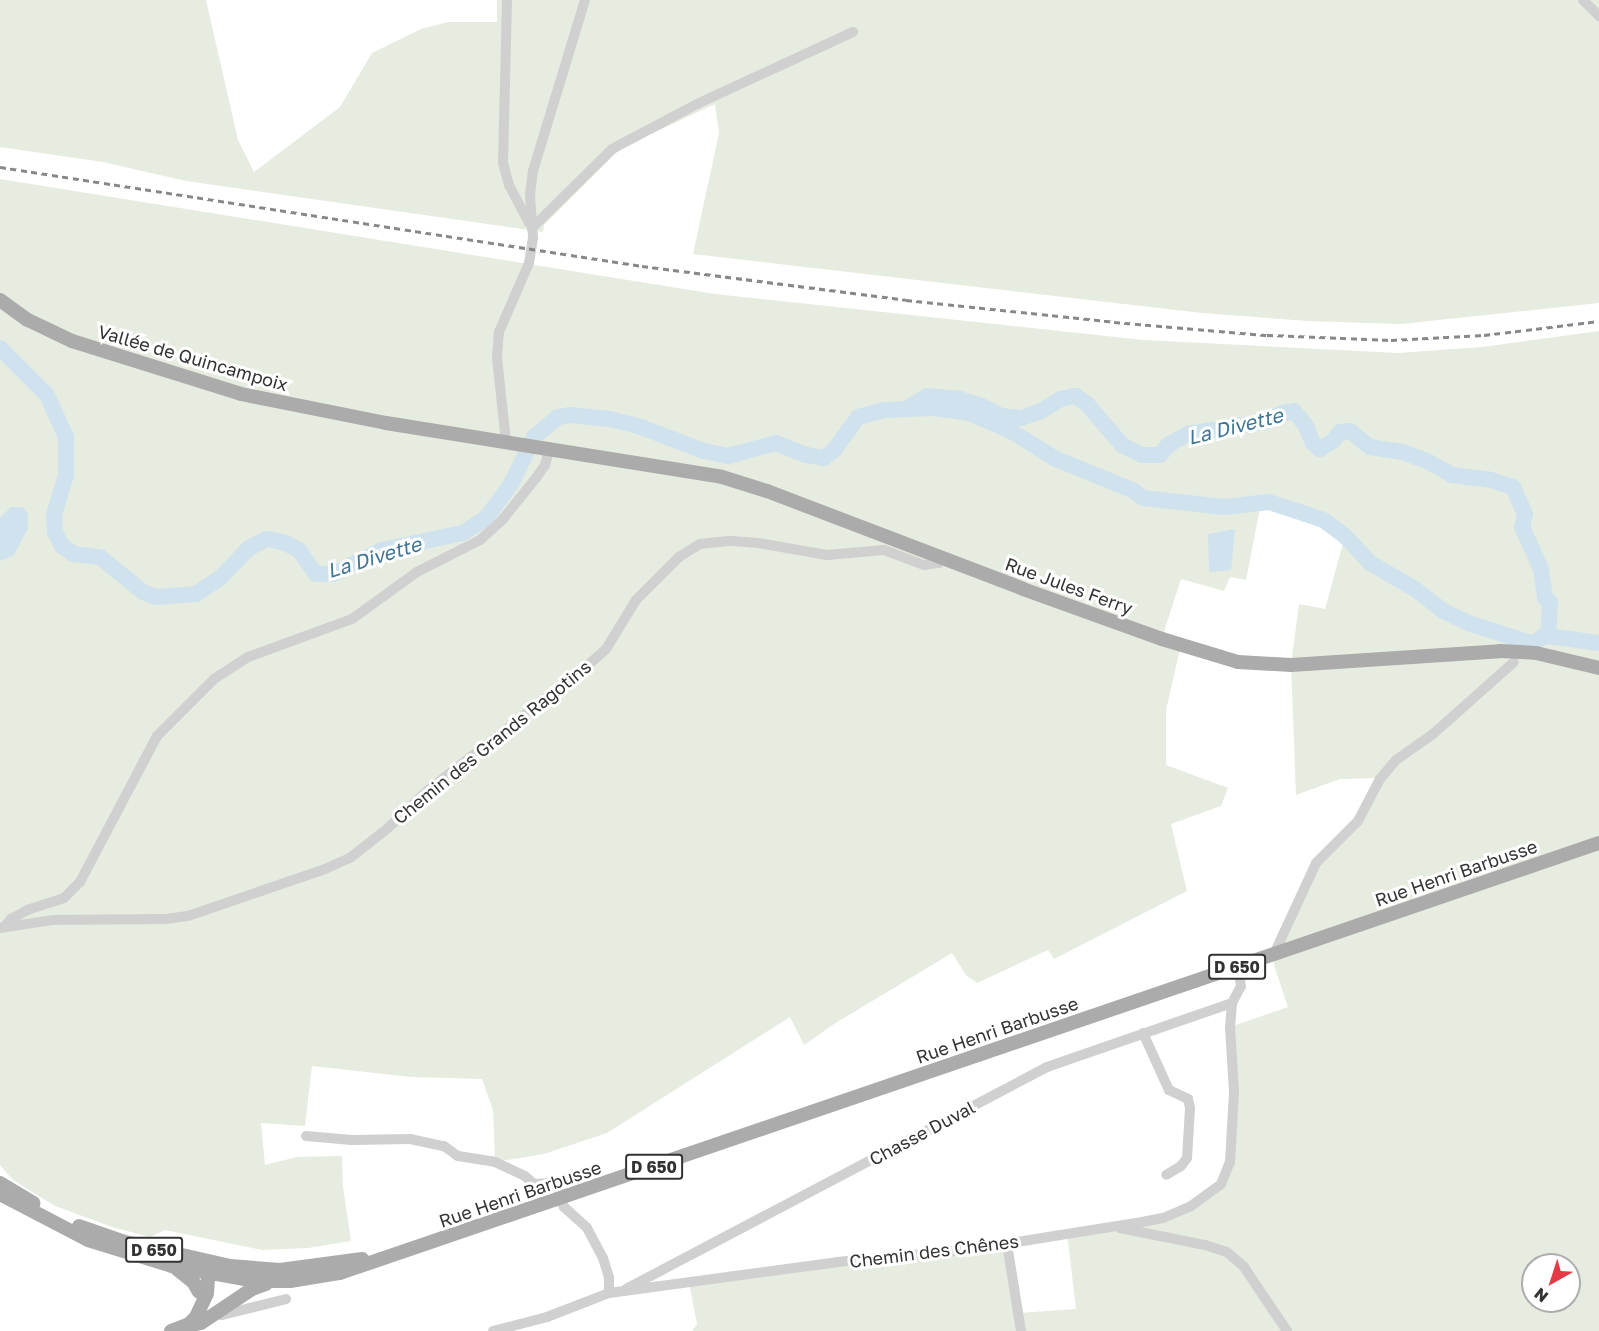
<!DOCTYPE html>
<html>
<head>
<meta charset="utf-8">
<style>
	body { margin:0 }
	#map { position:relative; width:1599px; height:1331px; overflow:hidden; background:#fff; font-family:"Golos Text",sans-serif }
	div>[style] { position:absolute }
	.green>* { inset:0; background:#e6ecdf }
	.water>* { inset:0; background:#cfe2ee }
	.river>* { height:16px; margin:-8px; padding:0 8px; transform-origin:8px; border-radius:8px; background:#cfe2ee }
	.minor>* { height:10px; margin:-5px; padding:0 5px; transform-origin:5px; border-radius:5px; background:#d0d0d0 }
	.major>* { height:14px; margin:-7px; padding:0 7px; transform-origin:7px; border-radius:7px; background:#ababab }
	.rail>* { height:3px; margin-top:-1.5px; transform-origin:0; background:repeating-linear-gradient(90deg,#888 0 6px,transparent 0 10.5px) }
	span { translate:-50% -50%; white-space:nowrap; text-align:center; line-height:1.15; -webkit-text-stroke:6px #fff; paint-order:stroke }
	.shield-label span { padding:2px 4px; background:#fff; border:2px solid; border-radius:4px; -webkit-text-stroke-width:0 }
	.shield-label { font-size:16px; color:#333; font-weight:700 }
	.street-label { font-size:18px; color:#333 }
	.water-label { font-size:20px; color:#3f7597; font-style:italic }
	.north { position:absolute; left:1521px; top:1253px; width:60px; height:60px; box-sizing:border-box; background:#fff; border:2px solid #adadad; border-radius:50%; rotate:219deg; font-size:16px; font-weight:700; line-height:24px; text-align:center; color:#333 }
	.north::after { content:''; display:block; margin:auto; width:21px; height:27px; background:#e63946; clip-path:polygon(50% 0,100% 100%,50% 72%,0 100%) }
</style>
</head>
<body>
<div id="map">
	<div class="green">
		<div style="clip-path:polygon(0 0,206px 0,238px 140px,254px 172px,340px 107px,372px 53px,421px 29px,448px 22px,497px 22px,497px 0,1599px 0,1599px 303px,1401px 324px,1308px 321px,1202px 313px,693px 254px,719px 133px,715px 104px,621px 148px,544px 225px,543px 232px,186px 181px,103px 162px,0 147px)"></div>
		<div style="clip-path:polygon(evenodd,0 179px,715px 294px,1143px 340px,1398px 353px,1482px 347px,1599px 331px,1599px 1331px,692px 1331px,697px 1324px,689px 1283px,1010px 1246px,1019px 1313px,1076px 1309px,1067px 1233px,1163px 1218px,1221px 1184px,1230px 1162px,1230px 1027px,1288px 1007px,1274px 965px,1274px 954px,1316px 863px,1349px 832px,1380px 778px,1340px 779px,1296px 795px,1291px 665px,1299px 604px,1325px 609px,1345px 536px,1325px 521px,1269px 502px,1261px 503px,1246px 580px,1230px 577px,1224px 591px,1181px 579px,1162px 638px,1181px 645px,1166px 710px,1166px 765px,1228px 788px,1221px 806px,1171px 824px,1187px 891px,1054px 959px,1048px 950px,977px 983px,966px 975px,952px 953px,834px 1024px,804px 1045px,790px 1017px,607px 1133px,544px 1154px,495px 1162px,493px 1110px,482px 1079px,411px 1077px,312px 1066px,305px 1126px,261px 1123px,265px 1165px,297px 1157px,342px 1156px,343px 1187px,351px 1241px,308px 1248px,262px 1250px,165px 1230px,150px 1237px,112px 1227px,55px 1206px,13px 1180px,0 1165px,0 179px,1533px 1265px,1569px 1265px,1569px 1301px,1533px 1301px,1533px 1265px)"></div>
	</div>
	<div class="water">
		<div style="clip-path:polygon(11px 507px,23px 507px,28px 514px,28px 528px,14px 555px,0 561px,0 518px)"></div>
		<div style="clip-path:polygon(1235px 529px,1231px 570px,1209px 572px,1208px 534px)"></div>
	</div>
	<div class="river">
		<div style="left:0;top:348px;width:66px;rotate:45deg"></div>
		<div style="left:47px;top:395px;width:46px;rotate:65.7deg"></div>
		<div style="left:66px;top:437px;width:38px;rotate:90deg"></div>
		<div style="left:66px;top:475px;width:42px;rotate:106.7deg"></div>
		<div style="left:54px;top:515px;width:17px;rotate:87deg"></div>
		<div style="left:55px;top:532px;width:16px;rotate:63deg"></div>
		<div style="left:62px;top:546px;width:14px;rotate:34deg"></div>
		<div style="left:74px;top:554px;width:26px;rotate:7deg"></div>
		<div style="left:100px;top:557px;width:55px;rotate:39.1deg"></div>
		<div style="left:143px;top:592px;width:14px;rotate:21deg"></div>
		<div style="left:156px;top:597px;width:40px;rotate:-4.3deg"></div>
		<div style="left:196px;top:594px;width:29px;rotate:-34deg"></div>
		<div style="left:220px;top:578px;width:42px;rotate:-46deg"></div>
		<div style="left:249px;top:548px;width:20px;rotate:-27deg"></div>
		<div style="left:267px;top:539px;width:16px;rotate:11deg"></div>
		<div style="left:283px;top:542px;width:18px;rotate:27deg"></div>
		<div style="left:299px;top:550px;width:29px;rotate:55deg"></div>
		<div style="left:316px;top:574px;width:17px"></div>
		<div style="left:333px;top:574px;width:55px;rotate:-26.1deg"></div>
		<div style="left:382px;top:550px;width:83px;rotate:-11.9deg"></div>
		<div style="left:463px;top:533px;width:27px;rotate:-33deg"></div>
		<div style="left:486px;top:518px;width:42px;rotate:-53.7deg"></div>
		<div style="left:511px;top:484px;width:52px;rotate:-63.9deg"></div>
		<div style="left:534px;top:437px;width:31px;rotate:-40deg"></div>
		<div style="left:558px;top:417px;width:12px;rotate:-9deg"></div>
		<div style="left:570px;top:415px;width:40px;rotate:5.7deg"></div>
		<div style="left:610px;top:419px;width:32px;rotate:14deg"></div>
		<div style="left:641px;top:427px;width:67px;rotate:20.9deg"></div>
		<div style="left:704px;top:451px;width:25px;rotate:12deg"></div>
		<div style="left:728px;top:456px;width:50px;rotate:-15.2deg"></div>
		<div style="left:776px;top:443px;width:32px;rotate:22deg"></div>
		<div style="left:806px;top:455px;width:18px;rotate:9deg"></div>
		<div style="left:824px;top:458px;width:13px;rotate:-39deg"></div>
		<div style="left:834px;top:450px;width:41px;rotate:-54deg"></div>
		<div style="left:858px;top:417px;width:27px;rotate:-15deg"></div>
		<div style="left:884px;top:410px;width:50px;rotate:-2.3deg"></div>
		<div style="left:934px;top:408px;width:35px;rotate:8deg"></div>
		<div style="left:969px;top:413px;width:46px;rotate:23.2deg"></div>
		<div style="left:1011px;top:431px;width:51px;rotate:32.1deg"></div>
		<div style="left:1054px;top:458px;width:87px;rotate:22.4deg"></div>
		<div style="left:1134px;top:491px;width:11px;rotate:38deg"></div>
		<div style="left:1143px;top:498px;width:82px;rotate:6.3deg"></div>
		<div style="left:1225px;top:507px;width:44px;rotate:-6.5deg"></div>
		<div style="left:1269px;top:502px;width:39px;rotate:18deg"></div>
		<div style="left:1306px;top:514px;width:20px;rotate:20deg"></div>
		<div style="left:1325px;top:521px;width:25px;rotate:37deg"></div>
		<div style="left:1345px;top:536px;width:37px;rotate:47deg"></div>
		<div style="left:1370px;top:563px;width:52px;rotate:30deg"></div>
		<div style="left:1415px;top:589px;width:36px;rotate:38deg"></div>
		<div style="left:1443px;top:611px;width:31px;rotate:25deg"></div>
		<div style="left:1471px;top:624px;width:66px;rotate:17.6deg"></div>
		<div style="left:1534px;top:644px;width:11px;rotate:-41deg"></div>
		<div style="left:1542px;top:637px;width:6px;rotate:-9deg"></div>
		<div style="left:1548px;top:636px;width:51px;rotate:7.8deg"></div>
		<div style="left:908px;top:408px;width:22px;rotate:-32deg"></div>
		<div style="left:927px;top:396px;width:32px;rotate:5deg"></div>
		<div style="left:959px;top:399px;width:24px;rotate:17deg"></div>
		<div style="left:982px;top:406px;width:21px;rotate:28deg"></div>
		<div style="left:1001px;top:416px;width:20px;rotate:6deg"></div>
		<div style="left:1021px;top:418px;width:21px;rotate:-19deg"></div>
		<div style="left:1041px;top:411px;width:22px;rotate:-32deg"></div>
		<div style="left:1060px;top:399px;width:16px;rotate:-11deg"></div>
		<div style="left:1076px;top:396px;width:14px;rotate:36deg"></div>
		<div style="left:1087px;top:404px;width:54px;rotate:49.5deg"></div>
		<div style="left:1122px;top:445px;width:22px;rotate:27deg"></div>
		<div style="left:1142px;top:455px;width:18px"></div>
		<div style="left:1160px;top:455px;width:13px;rotate:-51deg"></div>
		<div style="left:1168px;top:445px;width:23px;rotate:-29deg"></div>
		<div style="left:1188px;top:434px;width:80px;rotate:-9.3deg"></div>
		<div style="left:1267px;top:421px;width:18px;rotate:-27deg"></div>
		<div style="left:1283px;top:413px;width:11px;rotate:-10deg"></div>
		<div style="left:1294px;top:411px;width:19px;rotate:51deg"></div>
		<div style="left:1306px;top:426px;width:18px;rotate:68deg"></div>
		<div style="left:1313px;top:443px;width:9px;rotate:41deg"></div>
		<div style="left:1320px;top:449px;width:15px;rotate:-32deg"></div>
		<div style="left:1333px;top:441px;width:11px;rotate:-52deg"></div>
		<div style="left:1340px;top:432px;width:10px;rotate:-6deg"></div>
		<div style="left:1350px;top:431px;width:26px;rotate:39deg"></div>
		<div style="left:1370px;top:447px;width:33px;rotate:9deg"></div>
		<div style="left:1403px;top:452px;width:26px;rotate:21deg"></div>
		<div style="left:1427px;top:461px;width:29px;rotate:29deg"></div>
		<div style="left:1452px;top:475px;width:39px;rotate:7deg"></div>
		<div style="left:1491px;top:480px;width:23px;rotate:18deg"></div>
		<div style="left:1513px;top:487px;width:30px;rotate:66deg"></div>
		<div style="left:1525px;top:514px;width:13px;rotate:103deg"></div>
		<div style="left:1522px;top:527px;width:46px;rotate:65.7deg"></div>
		<div style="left:1541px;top:569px;width:29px;rotate:82deg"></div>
		<div style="left:1545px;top:598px;width:6px;rotate:39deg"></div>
		<div style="left:1550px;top:602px;width:34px;rotate:93deg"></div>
	</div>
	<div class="minor">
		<div style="left:507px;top:0;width:163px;rotate:91.4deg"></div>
		<div style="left:503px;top:163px;width:23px;rotate:75deg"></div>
		<div style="left:509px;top:185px;width:43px;rotate:62.2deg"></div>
		<div style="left:1583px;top:0;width:23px;rotate:45deg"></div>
		<div style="left:532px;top:228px;width:112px;rotate:-44.6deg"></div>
		<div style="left:612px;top:149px;width:96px;rotate:-27.9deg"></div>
		<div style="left:697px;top:104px;width:172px;rotate:-24.8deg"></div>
		<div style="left:506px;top:442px;width:84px;rotate:-96.1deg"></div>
		<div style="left:497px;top:358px;width:26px;rotate:-86deg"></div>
		<div style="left:499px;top:332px;width:75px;rotate:-66.5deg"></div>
		<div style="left:529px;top:263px;width:25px;rotate:-81deg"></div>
		<div style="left:533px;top:238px;width:43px;rotate:-94deg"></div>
		<div style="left:530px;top:195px;width:24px;rotate:-83deg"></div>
		<div style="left:533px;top:171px;width:179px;rotate:-73.1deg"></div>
		<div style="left:4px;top:927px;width:11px;rotate:-49deg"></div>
		<div style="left:11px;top:919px;width:18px;rotate:-29deg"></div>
		<div style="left:27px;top:910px;width:39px;rotate:-18deg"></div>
		<div style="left:64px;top:898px;width:23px;rotate:-45deg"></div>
		<div style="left:80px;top:882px;width:165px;rotate:-62.2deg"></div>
		<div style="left:157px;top:736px;width:81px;rotate:-45deg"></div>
		<div style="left:214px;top:679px;width:40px;rotate:-32.9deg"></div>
		<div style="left:248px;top:657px;width:111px;rotate:-20.1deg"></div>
		<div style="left:352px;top:619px;width:80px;rotate:-35.9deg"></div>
		<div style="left:417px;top:572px;width:71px;rotate:-26.9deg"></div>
		<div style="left:480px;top:540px;width:31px;rotate:-42deg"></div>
		<div style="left:503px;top:519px;width:53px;rotate:-51.2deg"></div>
		<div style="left:536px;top:478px;width:16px;rotate:-55deg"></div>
		<div style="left:545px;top:465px;width:18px;rotate:-74deg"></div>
		<div style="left:0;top:928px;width:54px;rotate:-8.6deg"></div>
		<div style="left:53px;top:920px;width:113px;rotate:-0.5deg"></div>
		<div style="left:166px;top:919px;width:22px;rotate:-8deg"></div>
		<div style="left:188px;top:916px;width:145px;rotate:-18.9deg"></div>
		<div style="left:325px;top:869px;width:27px;rotate:-24deg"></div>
		<div style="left:350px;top:858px;width:48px;rotate:-38.3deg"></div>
		<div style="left:388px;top:828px;width:54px;rotate:-43.5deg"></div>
		<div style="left:427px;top:791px;width:202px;rotate:-37.9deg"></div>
		<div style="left:586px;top:667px;width:27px;rotate:-42deg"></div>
		<div style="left:606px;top:649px;width:57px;rotate:-58.5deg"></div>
		<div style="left:636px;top:600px;width:61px;rotate:-45deg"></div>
		<div style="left:679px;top:557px;width:25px;rotate:-32deg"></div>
		<div style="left:700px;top:544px;width:31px;rotate:-6deg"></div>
		<div style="left:731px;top:541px;width:27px;rotate:4deg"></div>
		<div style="left:758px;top:543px;width:70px;rotate:9.9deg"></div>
		<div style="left:827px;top:555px;width:57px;rotate:-5deg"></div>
		<div style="left:884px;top:550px;width:43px;rotate:20.6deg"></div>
		<div style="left:924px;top:565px;width:15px;rotate:-8deg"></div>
		<div style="left:939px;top:563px;width:6px;rotate:-51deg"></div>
		<div style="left:1274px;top:954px;width:100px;rotate:-65.2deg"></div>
		<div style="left:1316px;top:863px;width:59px;rotate:-45deg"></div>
		<div style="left:1358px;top:821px;width:47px;rotate:-62.4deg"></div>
		<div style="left:1380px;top:779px;width:25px;rotate:-50deg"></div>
		<div style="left:1396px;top:760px;width:45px;rotate:-35.1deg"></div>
		<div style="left:1433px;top:734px;width:108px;rotate:-41.6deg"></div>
		<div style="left:1143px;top:1033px;width:63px;rotate:65.5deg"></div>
		<div style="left:1169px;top:1090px;width:21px;rotate:25deg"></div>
		<div style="left:1188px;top:1099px;width:9px;rotate:77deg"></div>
		<div style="left:1190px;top:1108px;width:50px;rotate:93.4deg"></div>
		<div style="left:1187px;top:1158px;width:10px;rotate:127deg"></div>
		<div style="left:1181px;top:1166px;width:17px;rotate:149deg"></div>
		<div style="left:306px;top:1136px;width:46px;rotate:5deg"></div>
		<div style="left:352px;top:1140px;width:58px;rotate:-1deg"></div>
		<div style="left:410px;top:1139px;width:35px;rotate:12deg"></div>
		<div style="left:444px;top:1146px;width:17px;rotate:36deg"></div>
		<div style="left:458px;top:1156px;width:37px;rotate:9deg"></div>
		<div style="left:495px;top:1162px;width:33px;rotate:25deg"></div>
		<div style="left:525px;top:1176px;width:12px;rotate:42deg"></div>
		<div style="left:534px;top:1184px;width:22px;rotate:-3deg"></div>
		<div style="left:556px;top:1183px;width:25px;rotate:72deg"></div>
		<div style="left:564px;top:1207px;width:31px;rotate:42deg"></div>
		<div style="left:587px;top:1228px;width:34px;rotate:62deg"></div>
		<div style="left:603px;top:1258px;width:21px;rotate:73deg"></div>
		<div style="left:609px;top:1278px;width:15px;rotate:90deg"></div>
		<div style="left:1120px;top:1228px;width:87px;rotate:11.3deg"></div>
		<div style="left:1205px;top:1245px;width:23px;rotate:18deg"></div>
		<div style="left:1227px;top:1252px;width:23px;rotate:41deg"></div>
		<div style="left:1244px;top:1267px;width:77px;rotate:56.1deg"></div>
		<div style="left:1010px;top:1246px;width:4px;rotate:117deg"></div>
		<div style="left:1008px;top:1250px;width:82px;rotate:80.9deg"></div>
		<div style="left:626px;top:1289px;width:476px;rotate:-27.8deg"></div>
		<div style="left:1047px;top:1067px;width:196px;rotate:-19.1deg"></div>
		<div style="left:217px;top:1313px;width:5px;rotate:22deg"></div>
		<div style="left:222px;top:1315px;width:66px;rotate:-14deg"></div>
		<div style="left:493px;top:1331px;width:56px;rotate:-14.5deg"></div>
		<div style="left:547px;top:1317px;width:66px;rotate:-21.2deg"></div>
		<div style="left:609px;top:1293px;width:230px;rotate:-7.7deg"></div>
		<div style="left:837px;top:1262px;width:174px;rotate:-5.3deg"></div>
		<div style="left:1010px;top:1246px;width:8px;rotate:-30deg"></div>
		<div style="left:1017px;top:1242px;width:127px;rotate:-9.1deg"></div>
		<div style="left:1142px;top:1222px;width:21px;rotate:-11deg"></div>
		<div style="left:1163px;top:1218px;width:30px;rotate:-23deg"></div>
		<div style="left:1191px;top:1206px;width:37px;rotate:-36deg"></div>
		<div style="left:1221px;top:1184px;width:24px;rotate:-68deg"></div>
		<div style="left:1230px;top:1162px;width:70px;rotate:-86.7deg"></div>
		<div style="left:1234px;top:1092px;width:65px;rotate:-93.5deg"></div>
		<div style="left:1230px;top:1027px;width:24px;rotate:-85deg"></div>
		<div style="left:1232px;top:1003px;width:19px;rotate:-62deg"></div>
		<div style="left:1241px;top:986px;width:19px;rotate:-99deg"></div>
	</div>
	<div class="major">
		<div style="left:0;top:300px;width:34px;rotate:36deg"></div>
		<div style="left:28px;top:320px;width:49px;rotate:25.5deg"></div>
		<div style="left:72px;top:341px;width:177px;rotate:17.4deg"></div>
		<div style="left:241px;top:394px;width:148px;rotate:11.3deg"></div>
		<div style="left:386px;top:423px;width:340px;rotate:9.1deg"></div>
		<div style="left:722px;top:477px;width:47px;rotate:17.3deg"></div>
		<div style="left:767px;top:491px;width:274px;rotate:20.9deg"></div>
		<div style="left:1023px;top:589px;width:148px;rotate:19.8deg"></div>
		<div style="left:1162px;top:639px;width:79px;rotate:16.8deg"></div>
		<div style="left:1238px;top:662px;width:53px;rotate:3.2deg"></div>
		<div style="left:1291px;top:665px;width:209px;rotate:-3.8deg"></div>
		<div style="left:1500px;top:651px;width:36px;rotate:3deg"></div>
		<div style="left:1536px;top:653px;width:65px;rotate:13.4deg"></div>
		<div style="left:0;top:1183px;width:39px;rotate:31deg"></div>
		<div style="left:0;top:1194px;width:99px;rotate:27.6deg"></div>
		<div style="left:88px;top:1240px;width:88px;rotate:17.2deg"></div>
		<div style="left:172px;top:1266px;width:84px;rotate:10.2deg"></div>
		<div style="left:255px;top:1281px;width:35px"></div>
		<div style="left:290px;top:1281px;width:51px;rotate:-9.1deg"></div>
		<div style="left:340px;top:1273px;width:1330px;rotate:-18.86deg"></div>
		<div style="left:79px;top:1226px;width:49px;rotate:19.2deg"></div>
		<div style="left:125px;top:1242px;width:108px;rotate:12.9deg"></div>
		<div style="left:230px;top:1266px;width:50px;rotate:4.6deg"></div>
		<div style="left:280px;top:1270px;width:83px;rotate:-7.6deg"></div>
		<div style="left:177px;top:1269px;width:22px;rotate:39deg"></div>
		<div style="left:194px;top:1283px;width:10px;rotate:61deg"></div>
		<div style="left:183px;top:1327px;width:18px;rotate:-13deg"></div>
		<div style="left:201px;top:1323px;width:61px;rotate:-33.7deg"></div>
		<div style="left:252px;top:1289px;width:15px;rotate:-20deg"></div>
		<div style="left:171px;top:1331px;width:19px;rotate:-21deg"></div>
		<div style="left:189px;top:1324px;width:10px;rotate:-45deg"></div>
		<div style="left:196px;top:1317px;width:26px;rotate:-65deg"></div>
		<div style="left:207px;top:1293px;width:27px;rotate:-86deg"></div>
	</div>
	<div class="rail">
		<div style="left:0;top:167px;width:650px;rotate:8.77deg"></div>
		<div style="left:642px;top:266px;width:266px;rotate:7.3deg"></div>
		<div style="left:906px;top:300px;width:209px;rotate:6deg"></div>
		<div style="left:1114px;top:322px;width:154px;rotate:4.9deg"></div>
		<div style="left:1267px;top:335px;width:124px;rotate:2.3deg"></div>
		<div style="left:1391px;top:340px;width:93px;rotate:-3.1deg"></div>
		<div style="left:1484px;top:335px;width:116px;rotate:-6.9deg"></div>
	</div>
	<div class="shield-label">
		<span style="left:1237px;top:967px">D 650</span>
		<span style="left:654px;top:1167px">D 650</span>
		<span style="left:154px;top:1250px">D 650</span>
	</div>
	<div class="street-label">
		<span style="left:193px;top:358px;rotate:16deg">Vallée de Quincampoix</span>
		<span style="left:1069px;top:586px;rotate:20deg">Rue Jules Ferry</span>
		<span style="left:492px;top:742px;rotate:-39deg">Chemin des Grands Ragotins</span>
		<span style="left:1456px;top:873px;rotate:-19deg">Rue Henri Barbusse</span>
		<span style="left:997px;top:1030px;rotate:-19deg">Rue Henri Barbusse</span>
		<span style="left:922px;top:1133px;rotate:-28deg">Chasse Duval</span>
		<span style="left:520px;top:1194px;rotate:-19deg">Rue Henri Barbusse</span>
		<span style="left:934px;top:1251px;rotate:-7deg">Chemin des Chênes</span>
	</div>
	<div class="water-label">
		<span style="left:1235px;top:426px;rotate:-14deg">La Divette</span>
		<span style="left:374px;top:557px;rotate:-17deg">La Divette</span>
	</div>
	<div class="north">N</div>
</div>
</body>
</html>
